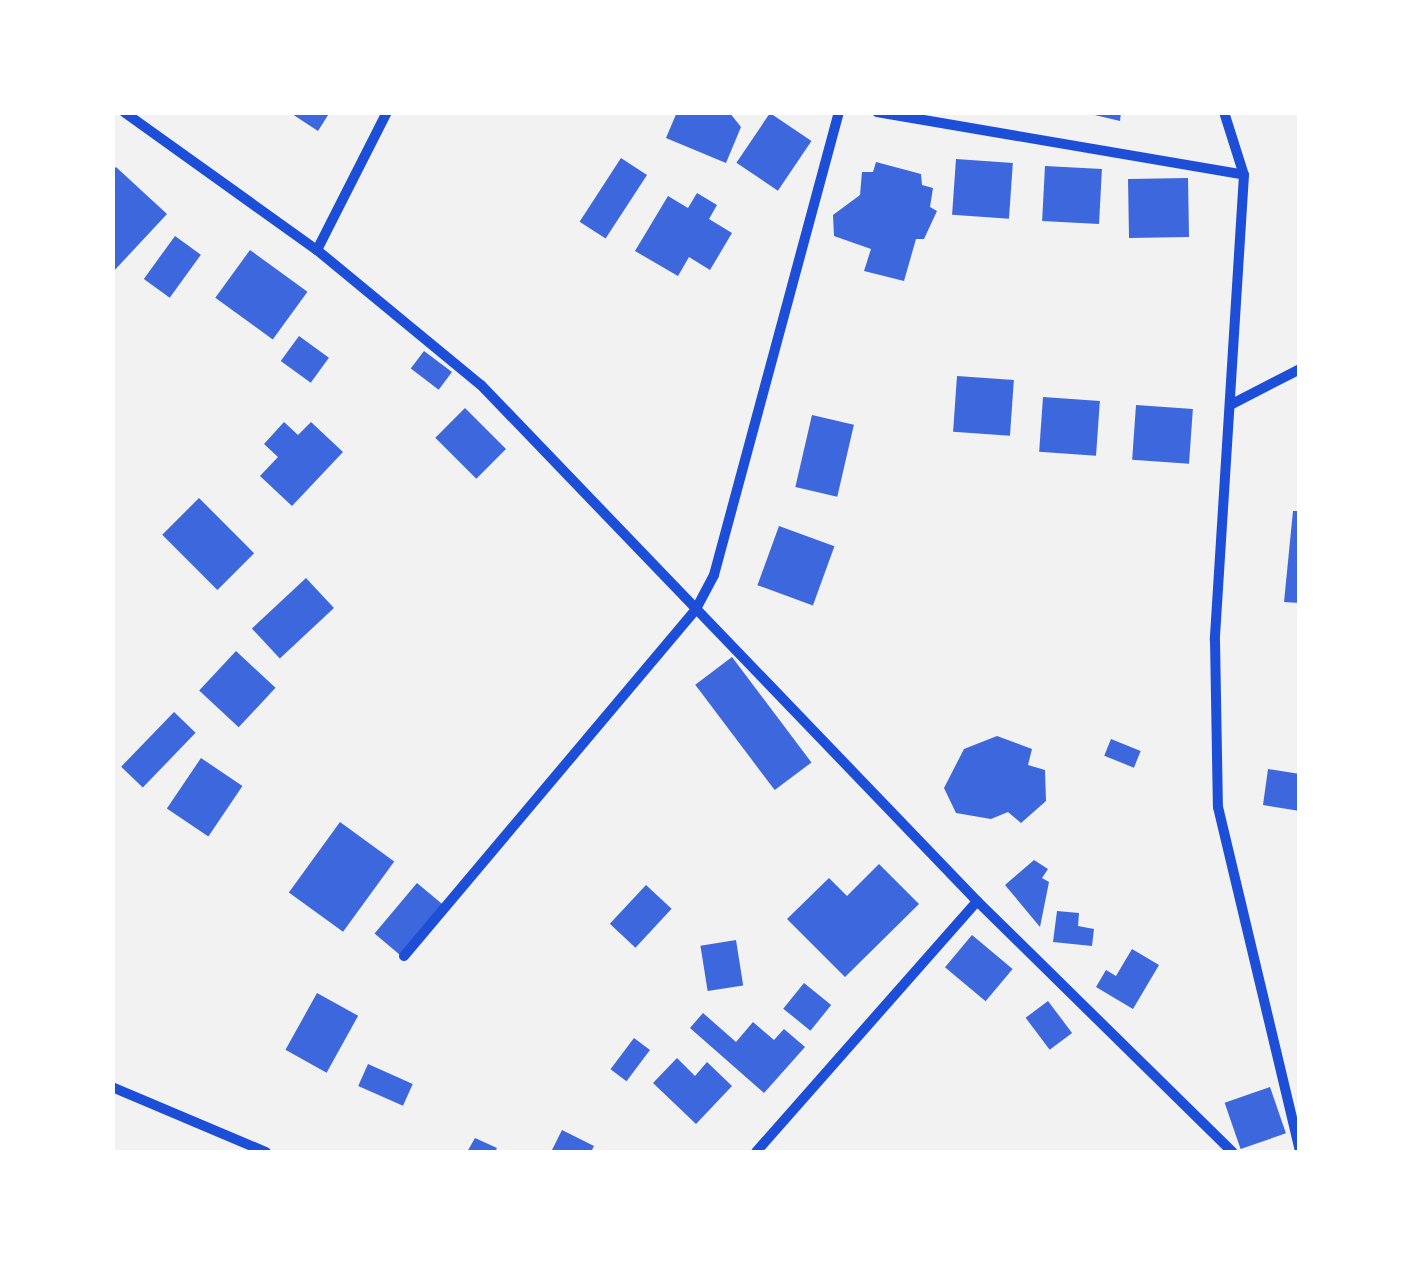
<!DOCTYPE html>
<html>
<head>
<meta charset="utf-8">
<style>
	body { margin:0 }
	#map { position:relative; width:1412px; height:1265px; overflow:hidden; background:#f2f2f2; font-family:Arial,sans-serif }
	div>[style] { position:absolute }
	.building>* { inset:0; background:#3d67dc; transform-origin:0 0 }
	.minor>* { height:10px; margin:-5px; padding:0 5px; transform-origin:5px; border-radius:5px; background:#1d4ed8 }
	span { translate:-50% -50%; white-space:nowrap; text-align:center; line-height:1.15; -webkit-text-stroke:8px #fff; paint-order:stroke }
	.frame { position:absolute; inset:0; border:115px solid #fff; pointer-events:none }
</style>
</head>
<body>
<div id="map">
	<div class="building">
		<div style="clip-path:polygon(289px 112px,330px 112px,318px 131px)"></div>
		<div style="clip-path:polygon(677px 112px,729px 112px,741px 127px,726px 163px,666px 138px)"></div>
		<div style="clip-path:polygon(1082px 112px,1121px 112px,1120px 121px)"></div>
		<div style="left:770px;top:113px;width:50px;height:60px;rotate:34deg"></div>
		<div style="left:621px;top:158px;width:31px;height:76px;rotate:33deg"></div>
		<div style="left:956px;top:159px;width:57px;height:56px;rotate:4deg"></div>
		<div style="clip-path:polygon(876px 162px,921px 174px,922px 185px,933px 188px,930px 207px,937px 211px,924px 239px,916px 239px,904px 281px,864px 271px,871px 249px,834px 236px,833px 215px,860px 195px,862px 172px,873px 172px)"></div>
		<div style="left:1045px;top:166px;width:57px;height:55px;rotate:3deg"></div>
		<div style="clip-path:polygon(116px 167px,167px 214px,112px 273px,112px 171px)"></div>
		<div style="left:1188px;top:178px;width:59px;height:60px;rotate:89deg"></div>
		<div style="clip-path:polygon(697px 193px,717px 205px,709px 219px,732px 233px,710px 270px,689px 257px,678px 276px,635px 251px,668px 196px,688px 208px)"></div>
		<div style="left:175px;top:236px;width:32px;height:53px;rotate:36deg"></div>
		<div style="left:250px;top:250px;width:71px;height:59px;rotate:36deg"></div>
		<div style="left:299px;top:336px;width:37px;height:31px;rotate:36deg"></div>
		<div style="left:424px;top:351px;width:35px;height:22px;rotate:37deg"></div>
		<div style="left:957px;top:376px;width:57px;height:56px;rotate:4deg"></div>
		<div style="left:1043px;top:397px;width:57px;height:55px;rotate:4deg"></div>
		<div style="left:1136px;top:405px;width:57px;height:55px;rotate:4deg"></div>
		<div style="left:465px;top:408px;width:58px;height:42px;rotate:45deg"></div>
		<div style="left:812px;top:415px;width:43px;height:74px;rotate:13deg"></div>
		<div style="clip-path:polygon(284px 422px,298px 435px,311px 422px,343px 452px,292px 506px,260px 476px,278px 457px,264px 444px)"></div>
		<div style="left:199px;top:498px;width:78px;height:52px;rotate:45deg"></div>
		<div style="clip-path:polygon(1293px 511px,1300px 511px,1300px 603px,1284px 602px)"></div>
		<div style="left:779px;top:526px;width:59px;height:63px;rotate:20deg"></div>
		<div style="left:306px;top:578px;width:41px;height:74px;rotate:47deg"></div>
		<div style="left:236px;top:651px;width:54px;height:54px;rotate:43deg"></div>
		<div style="left:732px;top:657px;width:132px;height:46px;rotate:53deg"></div>
		<div style="left:174px;top:712px;width:30px;height:76px;rotate:44deg"></div>
		<div style="clip-path:polygon(997px 736px,1032px 749px,1028px 765px,1045px 770px,1046px 801px,1021px 823px,1008px 812px,991px 819px,956px 813px,944px 788px,964px 749px)"></div>
		<div style="left:1111px;top:739px;width:32px;height:18px;rotate:22deg"></div>
		<div style="left:201px;top:758px;width:50px;height:61px;rotate:34deg"></div>
		<div style="clip-path:polygon(1268px 769px,1300px 774px,1300px 811px,1263px 805px)"></div>
		<div style="left:340px;top:822px;width:67px;height:87px;rotate:36deg"></div>
		<div style="clip-path:polygon(1034px 860px,1048px 869px,1042px 878px,1049px 882px,1040px 927px,1005px 885px)"></div>
		<div style="clip-path:polygon(879px 864px,919px 904px,845px 977px,787px 919px,829px 878px,847px 896px)"></div>
		<div style="left:417px;top:883px;width:34px;height:66px;rotate:40deg"></div>
		<div style="left:646px;top:885px;width:35px;height:53px;rotate:43deg"></div>
		<div style="clip-path:polygon(1057px 911px,1079px 913px,1078px 926px,1094px 929px,1092px 946px,1053px 942px)"></div>
		<div style="left:972px;top:935px;width:53px;height:42px;rotate:40deg"></div>
		<div style="left:736px;top:940px;width:46px;height:36px;rotate:81deg"></div>
		<div style="clip-path:polygon(1132px 949px,1159px 965px,1133px 1009px,1096px 987px,1106px 970px,1116px 976px)"></div>
		<div style="left:804px;top:983px;width:35px;height:33px;rotate:39deg"></div>
		<div style="left:317px;top:993px;width:47px;height:65px;rotate:29deg"></div>
		<div style="left:1048px;top:1001px;width:40px;height:28px;rotate:53deg"></div>
		<div style="clip-path:polygon(703px 1013px,736px 1042px,753px 1022px,774px 1040px,784px 1029px,805px 1047px,764px 1093px,690px 1028px)"></div>
		<div style="left:634px;top:1038px;width:20px;height:39px;rotate:37deg"></div>
		<div style="clip-path:polygon(677px 1058px,695px 1076px,707px 1062px,732px 1086px,696px 1124px,653px 1083px)"></div>
		<div style="left:368px;top:1064px;width:49px;height:24px;rotate:24deg"></div>
		<div style="left:1270px;top:1087px;width:49px;height:48px;rotate:71deg"></div>
		<div style="clip-path:polygon(562px 1130px,594px 1146px,591px 1152px,552px 1150px)"></div>
		<div style="clip-path:polygon(475px 1138px,497px 1148px,495px 1152px,467px 1152px)"></div>
	</div>
	<div class="minor">
		<div style="left:124px;top:112px;width:237px;rotate:35.6deg"></div>
		<div style="left:317px;top:250px;width:212px;rotate:39.5deg"></div>
		<div style="left:481px;top:385px;width:716px;rotate:46.13deg"></div>
		<div style="left:977px;top:901px;width:358px;rotate:44.5deg"></div>
		<div style="left:877px;top:112px;width:372px;rotate:9.7deg"></div>
		<div style="left:1224px;top:112px;width:66px;rotate:72.4deg"></div>
		<div style="left:1244px;top:175px;width:466px;rotate:93.6deg"></div>
		<div style="left:1215px;top:640px;width:167px;rotate:89deg"></div>
		<div style="left:1218px;top:807px;width:355px;rotate:76.6deg"></div>
		<div style="left:317px;top:250px;width:155px;rotate:-63.1deg"></div>
		<div style="left:1232px;top:404px;width:76px;rotate:-27.2deg"></div>
		<div style="left:404px;top:956px;width:454px;rotate:-49.9deg"></div>
		<div style="left:696px;top:609px;width:38px;rotate:-62deg"></div>
		<div style="left:714px;top:575px;width:480px;rotate:-74.9deg"></div>
		<div style="left:112px;top:1087px;width:167px;rotate:22.9deg"></div>
		<div style="left:756px;top:1152px;width:334px;rotate:-48.6deg"></div>
	</div>
	<div class="frame"></div>
</div>
</body>
</html>
